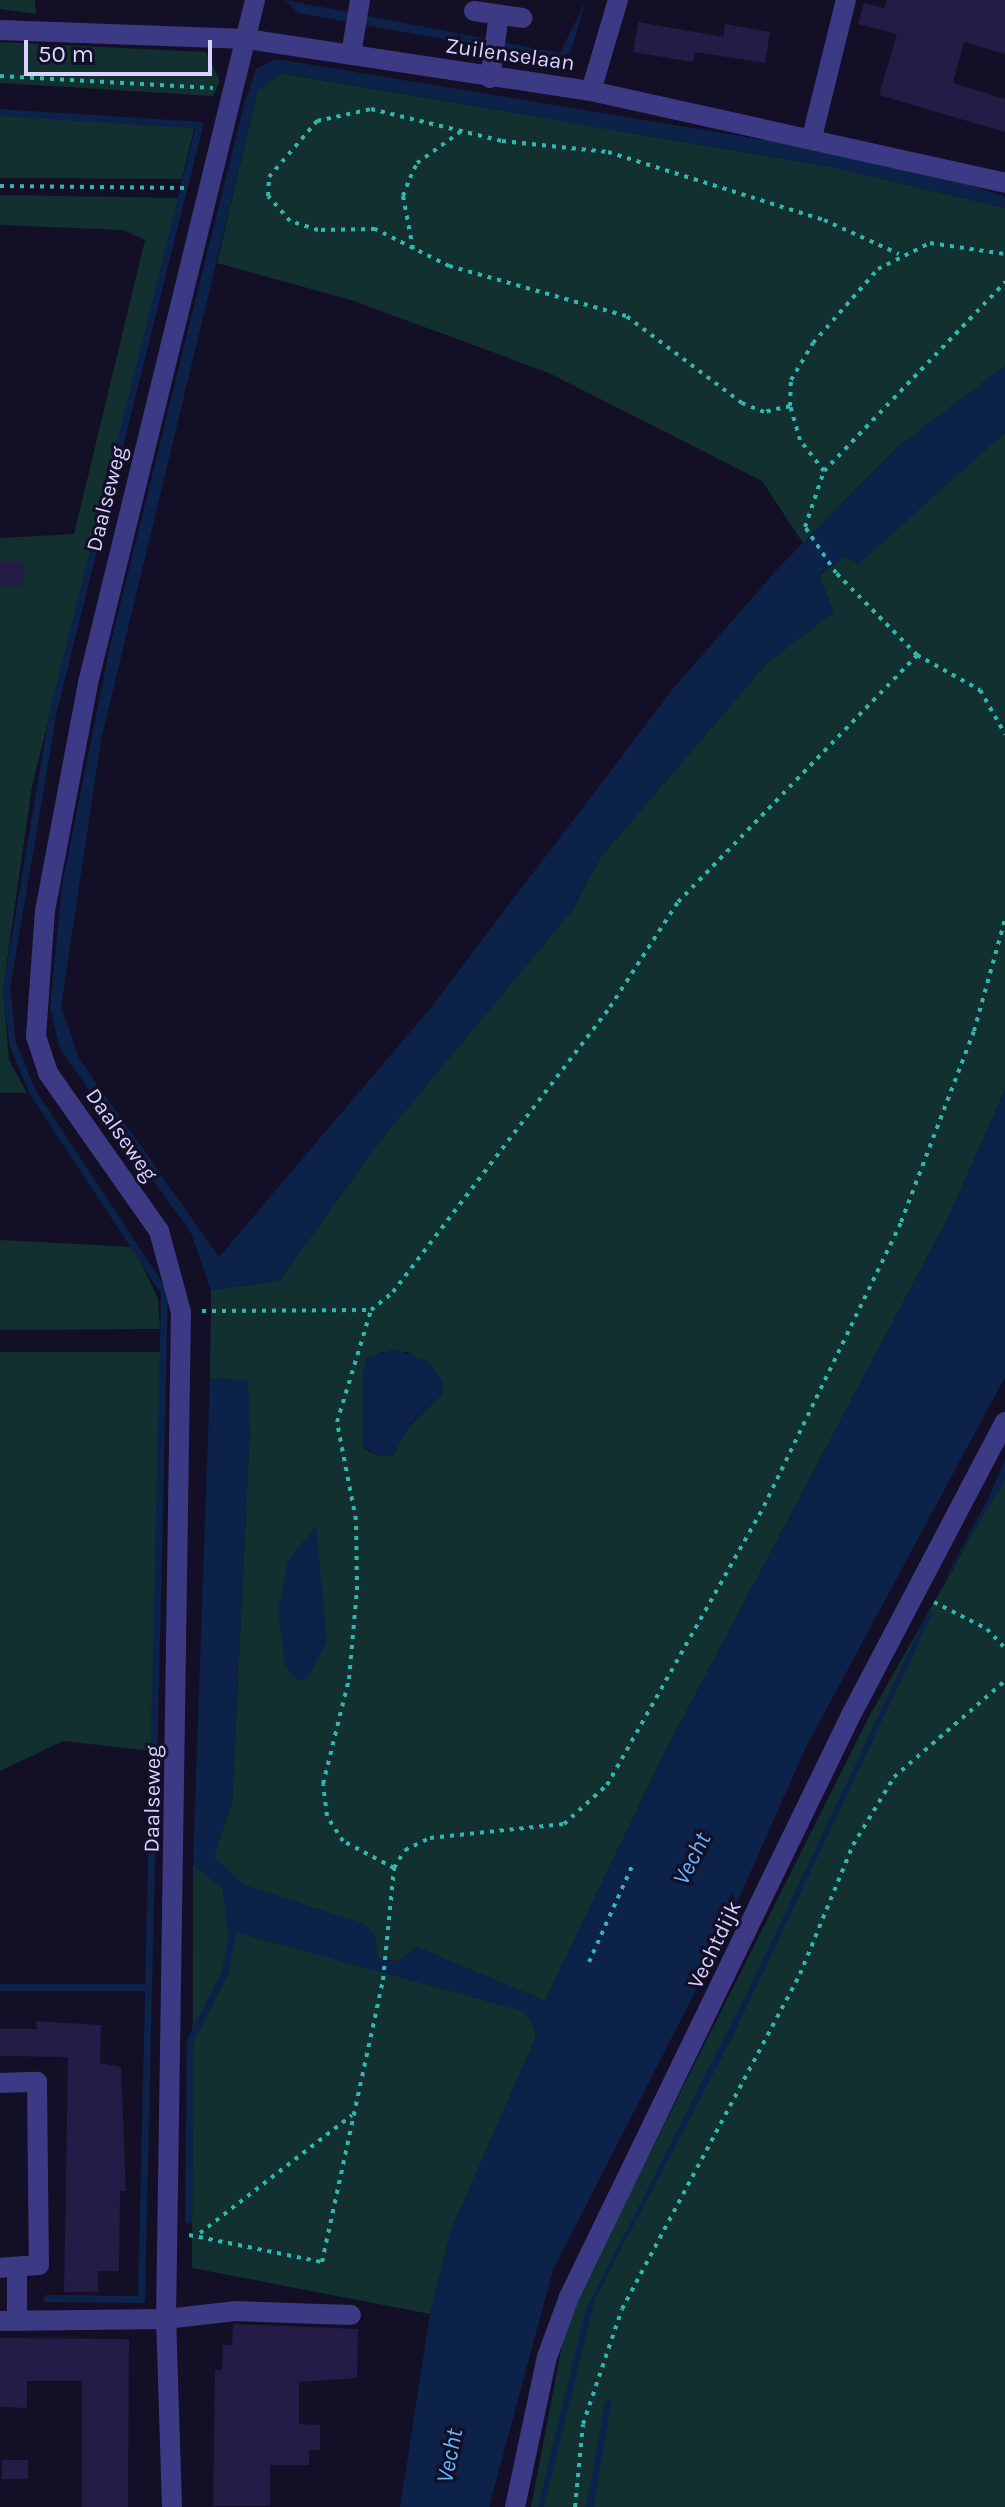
<!DOCTYPE html>
<html>
<head>
<meta charset="utf-8">
<style>
	body { margin:0 }
	#map { position:relative; width:1005px; height:2507px; overflow:hidden; background:#130f26; font-family:Karla,sans-serif }
	div>[style] { position:absolute }
	.green>* { inset:0; background:#12302f }
	.water>* { inset:0; background:#0c2248 }
	.stream>* { height:7px; margin:-3.5px; padding:0 3.5px; transform-origin:3.5px; border-radius:3.5px; background:#0c2248 }
	.building>* { inset:0; background:#241b47; transform-origin:0 0 }
	.path>* { height:4px; margin-top:-2px; transform-origin:0; background:repeating-linear-gradient(90deg,#2fb8b0 0 4px,transparent 0 10px) }
	.minor>* { height:20px; margin:-10px; padding:0 10px; transform-origin:10px; border-radius:10px; background:#3d3a85 }
	span { translate:-50% -50%; white-space:nowrap; text-align:center; line-height:1.15; -webkit-text-stroke:6px #130f26; paint-order:stroke }
	.street-label { font-size:22px; color:#d9d4ff }
	.water-label { font-size:24px; color:#62b6ff; font-style:italic }
	.scale { position:absolute; left:24px; top:40px; width:188px; height:36px; box-sizing:border-box; border:4px solid #d9d4ff; border-top:0; padding-left:10px; font-size:24px; line-height:28px; white-space:nowrap; color:#d9d4ff; -webkit-text-stroke:6px #130f26; paint-order:stroke }
</style>
</head>
<body>
<div id="map">
	<div class="green">
		<div style="clip-path:polygon(0 0,35px 0,36px 14px,0 9px)"></div>
		<div style="clip-path:polygon(0 42px,206px 52px,220px 81px,213px 96px,0 83px)"></div>
		<div style="clip-path:polygon(281px 73px,832px 167px,1005px 208px,1005px 366px,898px 447px,803px 543px,762px 481px,549px 373px,351px 300px,217px 263px,258px 89px)"></div>
		<div style="clip-path:polygon(0 112px,191px 126px,194px 129px,182px 179px,0 178px)"></div>
		<div style="clip-path:polygon(0 195px,179px 198px,32px 786px,3px 989px,9px 1060px,27px 1093px,0 1093px,0 538px,74px 534px,145px 240px,123px 230px,0 225px)"></div>
		<div style="clip-path:polygon(evenodd,1005px 432px,1005px 1090px,948px 1218px,665px 1752px,545px 2001px,416px 1947px,398px 1962px,378px 1958px,364px 1924px,243px 1885px,213px 1856px,232px 1803px,250px 1428px,245px 1410px,210px 1378px,211px 1290px,279px 1281px,380px 1141px,573px 909px,600px 858px,767px 663px,833px 612px,819px 576px,844px 556px,859px 563px,1005px 432px,380px 1352px,408px 1352px,442px 1394px,380px 1456px,363px 1448px,380px 1352px)"></div>
		<div style="clip-path:polygon(0 1240px,134px 1247px,158px 1299px,160px 1329px,0 1330px)"></div>
		<div style="clip-path:polygon(0 1352px,161px 1352px,152px 1751px,63px 1741px,0 1771px)"></div>
		<div style="clip-path:polygon(1005px 1477px,1005px 2507px,531px 2507px,563px 2340px,580px 2292px,870px 1715px)"></div>
		<div style="clip-path:polygon(193px 1864px,223px 1889px,228px 1930px,524px 2011px,534px 2022px,536px 2038px,451px 2230px,430px 2314px,192px 2268px)"></div>
	</div>
	<div class="water">
		<div style="clip-path:polygon(285px 0,560px 53px,586px 0,571px 51px,559px 60px,298px 13px)"></div>
		<div style="clip-path:polygon(276px 59px,825px 150px,967px 184px,1005px 197px,1005px 208px,832px 167px,282px 73px,258px 90px,101px 740px,61px 1007px,80px 1060px,219px 1257px,428px 1011px,676px 685px,781px 565px,898px 447px,1005px 366px,1005px 432px,859px 564px,844px 556px,819px 575px,834px 612px,767px 663px,600px 858px,573px 909px,380px 1141px,279px 1281px,211px 1290px,191px 1233px,60px 1049px,50px 1007px,62px 886px,110px 646px,244px 104px,256px 69px)"></div>
		<div style="clip-path:polygon(1005px 1090px,1005px 1377px,805px 1749px,713px 1957px,553px 2270px,489px 2507px,400px 2507px,430px 2314px,451px 2230px,537px 2034px,524px 2011px,227px 1930px,223px 1889px,193px 1864px,210px 1378px,248px 1380px,250px 1427px,232px 1803px,214px 1856px,243px 1885px,364px 1924px,375px 1935px,378px 1958px,397px 1962px,416px 1947px,545px 2001px,665px 1752px,948px 1218px)"></div>
		<div style="clip-path:polygon(395px 1349px,428px 1361px,443px 1382px,442px 1394px,410px 1425px,393px 1456px,380px 1456px,363px 1447px,363px 1373px,367px 1358px)"></div>
		<div style="clip-path:polygon(1005px 1459px,1005px 1480px,936px 1595px,989px 1497px)"></div>
		<div style="clip-path:polygon(316px 1525px,327px 1641px,308px 1677px,298px 1681px,285px 1666px,278px 1611px,288px 1561px)"></div>
		<div style="clip-path:polygon(928px 1611px,933px 1613px,731px 2040px,595px 2299px,544px 2507px,538px 2507px,585px 2312px,752px 1983px)"></div>
		<div style="clip-path:polygon(612px 2399px,594px 2507px,586px 2507px,605px 2402px)"></div>
	</div>
	<div class="stream">
		<div style="left:0;top:112px;width:199px;rotate:3.7deg"></div>
		<div style="left:199px;top:125px;width:603px;rotate:104.01deg"></div>
		<div style="left:53px;top:710px;width:281px;rotate:99.6deg"></div>
		<div style="left:6px;top:987px;width:56px;rotate:83.9deg"></div>
		<div style="left:12px;top:1043px;width:52px;rotate:67.4deg"></div>
		<div style="left:32px;top:1091px;width:240px;rotate:56.7deg"></div>
		<div style="left:164px;top:1292px;width:1007px;rotate:91.31deg"></div>
		<div style="left:141px;top:2299px;width:94px;rotate:-179.4deg"></div>
		<div style="left:0;top:1987px;width:146px"></div>
		<div style="left:188px;top:2220px;width:180px;rotate:-89.4deg"></div>
		<div style="left:190px;top:2040px;width:76px;rotate:-62.8deg"></div>
		<div style="left:225px;top:1972px;width:41px;rotate:-80.1deg"></div>
	</div>
	<div class="building">
		<div style="clip-path:polygon(887px 0,1005px 0,1005px 54px,964px 42px,953px 83px,1005px 99px,1005px 132px,879px 95px,897px 34px,858px 24px,864px 3px,884px 8px)"></div>
		<div style="clip-path:polygon(638px 22px,723px 37px,725px 24px,770px 32px,765px 63px,695px 52px,693px 62px,633px 52px)"></div>
		<div style="left:0;top:562px;width:23px;height:24px"></div>
		<div style="clip-path:polygon(36px 2021px,101px 2025px,100px 2063px,121px 2067px,126px 2191px,120px 2191px,119px 2271px,98px 2271px,98px 2292px,64px 2292px,68px 2057px,0 2056px,0 2029px,37px 2029px)"></div>
		<div style="clip-path:polygon(233px 2324px,358px 2329px,357px 2378px,299px 2382px,299px 2424px,320px 2425px,320px 2450px,309px 2450px,309px 2465px,270px 2465px,270px 2506px,213px 2506px,215px 2370px,222px 2370px,223px 2345px,232px 2345px)"></div>
		<div style="clip-path:polygon(0 2338px,129px 2339px,128px 2507px,82px 2507px,82px 2381px,27px 2381px,27px 2408px,0 2407px)"></div>
		<div style="left:2px;top:2460px;width:26px;height:19px"></div>
	</div>
	<div class="path">
		<div style="left:0;top:76px;width:213px;rotate:3.2deg"></div>
		<div style="left:0;top:186px;width:188px;rotate:0.6deg"></div>
		<div style="left:413px;top:249px;width:54px;rotate:-100.7deg"></div>
		<div style="left:403px;top:196px;width:19px;rotate:-69deg"></div>
		<div style="left:410px;top:178px;width:17px;rotate:-65deg"></div>
		<div style="left:417px;top:163px;width:53px;rotate:-35.8deg"></div>
		<div style="left:790px;top:406px;width:26px;rotate:-88deg"></div>
		<div style="left:791px;top:380px;width:43px;rotate:-59.3deg"></div>
		<div style="left:813px;top:343px;width:98px;rotate:-48.7deg"></div>
		<div style="left:878px;top:269px;width:58px;rotate:-26.6deg"></div>
		<div style="left:930px;top:243px;width:76px;rotate:8.3deg"></div>
		<div style="left:824px;top:471px;width:39px;rotate:-128deg"></div>
		<div style="left:800px;top:440px;width:35px;rotate:-106deg"></div>
		<div style="left:790px;top:406px;width:27px;rotate:167deg"></div>
		<div style="left:764px;top:412px;width:24px;rotate:-158deg"></div>
		<div style="left:742px;top:403px;width:145px;rotate:-143.1deg"></div>
		<div style="left:626px;top:316px;width:184px;rotate:-164.2deg"></div>
		<div style="left:449px;top:266px;width:83px;rotate:-153.4deg"></div>
		<div style="left:375px;top:229px;width:57px;rotate:179deg"></div>
		<div style="left:318px;top:230px;width:29px;rotate:-162deg"></div>
		<div style="left:290px;top:221px;width:33px;rotate:-131deg"></div>
		<div style="left:268px;top:196px;width:19px;rotate:-87deg"></div>
		<div style="left:269px;top:177px;width:74px;rotate:-49.4deg"></div>
		<div style="left:317px;top:121px;width:55px;rotate:-12.5deg"></div>
		<div style="left:371px;top:109px;width:135px;rotate:13.7deg"></div>
		<div style="left:502px;top:141px;width:107px;rotate:5.9deg"></div>
		<div style="left:608px;top:152px;width:226px;rotate:17.5deg"></div>
		<div style="left:824px;top:220px;width:82px;rotate:24.4deg"></div>
		<div style="left:917px;top:655px;width:72px;rotate:29.1deg"></div>
		<div style="left:980px;top:690px;width:51px;rotate:60.4deg"></div>
		<div style="left:202px;top:1311px;width:169px;rotate:-0.3deg"></div>
		<div style="left:934px;top:1602px;width:59px;rotate:27deg"></div>
		<div style="left:987px;top:1629px;width:26px;rotate:47deg"></div>
		<div style="left:394px;top:1868px;width:21px;rotate:-59deg"></div>
		<div style="left:405px;top:1850px;width:28px;rotate:-26deg"></div>
		<div style="left:430px;top:1838px;width:135px;rotate:-6deg"></div>
		<div style="left:564px;top:1824px;width:58px;rotate:-42.2deg"></div>
		<div style="left:607px;top:1785px;width:320px;rotate:-60.6deg"></div>
		<div style="left:764px;top:1506px;width:315px;rotate:-64.2deg"></div>
		<div style="left:901px;top:1222px;width:204px;rotate:-69.1deg"></div>
		<div style="left:974px;top:1031px;width:116px;rotate:-74.5deg"></div>
		<div style="left:589px;top:1962px;width:107px;rotate:-65.8deg"></div>
		<div style="left:200px;top:2233px;width:192px;rotate:-37.8deg"></div>
		<div style="left:189px;top:2235px;width:136px;rotate:11.5deg"></div>
		<div style="left:322px;top:2262px;width:289px;rotate:-77.8deg"></div>
		<div style="left:383px;top:1980px;width:113px;rotate:-84.4deg"></div>
		<div style="left:394px;top:1868px;width:58px;rotate:-152.1deg"></div>
		<div style="left:343px;top:1841px;width:30px;rotate:-123deg"></div>
		<div style="left:327px;top:1816px;width:32px;rotate:-97deg"></div>
		<div style="left:323px;top:1784px;width:108px;rotate:-76.1deg"></div>
		<div style="left:349px;top:1679px;width:89px;rotate:-84.9deg"></div>
		<div style="left:357px;top:1590px;width:70px;rotate:-90.8deg"></div>
		<div style="left:356px;top:1520px;width:100px;rotate:-101deg"></div>
		<div style="left:337px;top:1422px;width:117px;rotate:-73.1deg"></div>
		<div style="left:371px;top:1310px;width:28px;rotate:-39deg"></div>
		<div style="left:393px;top:1292px;width:358px;rotate:-52.7deg"></div>
		<div style="left:610px;top:1007px;width:125px;rotate:-57.1deg"></div>
		<div style="left:678px;top:902px;width:344px;rotate:-45.9deg"></div>
		<div style="left:917px;top:655px;width:115px;rotate:-134.6deg"></div>
		<div style="left:836px;top:573px;width:55px;rotate:-124deg"></div>
		<div style="left:805px;top:527px;width:59px;rotate:-71.3deg"></div>
		<div style="left:824px;top:471px;width:262px;rotate:-46.2deg"></div>
		<div style="left:575px;top:2507px;width:83px;rotate:-84.5deg"></div>
		<div style="left:583px;top:2424px;width:121px;rotate:-71.3deg"></div>
		<div style="left:622px;top:2309px;width:379px;rotate:-62deg"></div>
		<div style="left:800px;top:1974px;width:139px;rotate:-67.7deg"></div>
		<div style="left:853px;top:1845px;width:79px;rotate:-58.9deg"></div>
		<div style="left:894px;top:1777px;width:147px;rotate:-40.9deg"></div>
	</div>
	<div class="minor">
		<div style="left:474px;top:11px;width:49px;rotate:8.1deg"></div>
		<div style="left:0;top:30px;width:247px;rotate:2.1deg"></div>
		<div style="left:247px;top:39px;width:348px;rotate:8.6deg"></div>
		<div style="left:591px;top:91px;width:424px;rotate:12.5deg"></div>
		<div style="left:351px;top:55px;width:56px;rotate:-80.7deg"></div>
		<div style="left:490px;top:78px;width:64px;rotate:-81.9deg"></div>
		<div style="left:591px;top:91px;width:95px;rotate:-73.5deg"></div>
		<div style="left:812px;top:137px;width:141px;rotate:-76.1deg"></div>
		<div style="left:0;top:2083px;width:37px;rotate:-2deg"></div>
		<div style="left:37px;top:2082px;width:183px;rotate:89.4deg"></div>
		<div style="left:39px;top:2265px;width:39px;rotate:176deg"></div>
		<div style="left:17px;top:2270px;width:51px;rotate:90deg"></div>
		<div style="left:0;top:2321px;width:166px;rotate:-0.7deg"></div>
		<div style="left:166px;top:2319px;width:69px;rotate:-6.6deg"></div>
		<div style="left:235px;top:2311px;width:116px;rotate:2deg"></div>
		<div style="left:172px;top:2507px;width:188px;rotate:-91.8deg"></div>
		<div style="left:166px;top:2319px;width:1007px;rotate:-89.15deg"></div>
		<div style="left:181px;top:1312px;width:84px;rotate:-105.2deg"></div>
		<div style="left:159px;top:1231px;width:193px;rotate:-125.1deg"></div>
		<div style="left:48px;top:1073px;width:39px;rotate:-108deg"></div>
		<div style="left:36px;top:1036px;width:125px;rotate:-85.9deg"></div>
		<div style="left:45px;top:911px;width:232px;rotate:-79.3deg"></div>
		<div style="left:88px;top:683px;width:703px;rotate:-76.26deg"></div>
		<div style="left:515px;top:2507px;width:153px;rotate:-78deg"></div>
		<div style="left:547px;top:2357px;width:64px;rotate:-69.9deg"></div>
		<div style="left:569px;top:2297px;width:647px;rotate:-64.15deg"></div>
		<div style="left:851px;top:1715px;width:331px;rotate:-62.3deg"></div>
	</div>
	<div class="street-label">
		<span style="left:510px;top:55px;rotate:8deg">Zuilenselaan</span>
		<span style="left:107px;top:499px;rotate:-76deg">Daalseweg</span>
		<span style="left:121px;top:1135px;rotate:55deg">Daalseweg</span>
		<span style="left:153px;top:1799px;rotate:-89deg">Daalseweg</span>
		<span style="left:715px;top:1945px;rotate:-64deg">Vechtdijk</span>
	</div>
	<div class="water-label">
		<span style="left:692px;top:1859px;rotate:-63deg">Vecht</span>
		<span style="left:450px;top:2456px;rotate:-79deg">Vecht</span>
	</div>
	<div class="scale">50 m</div>
</div>
</body>
</html>
